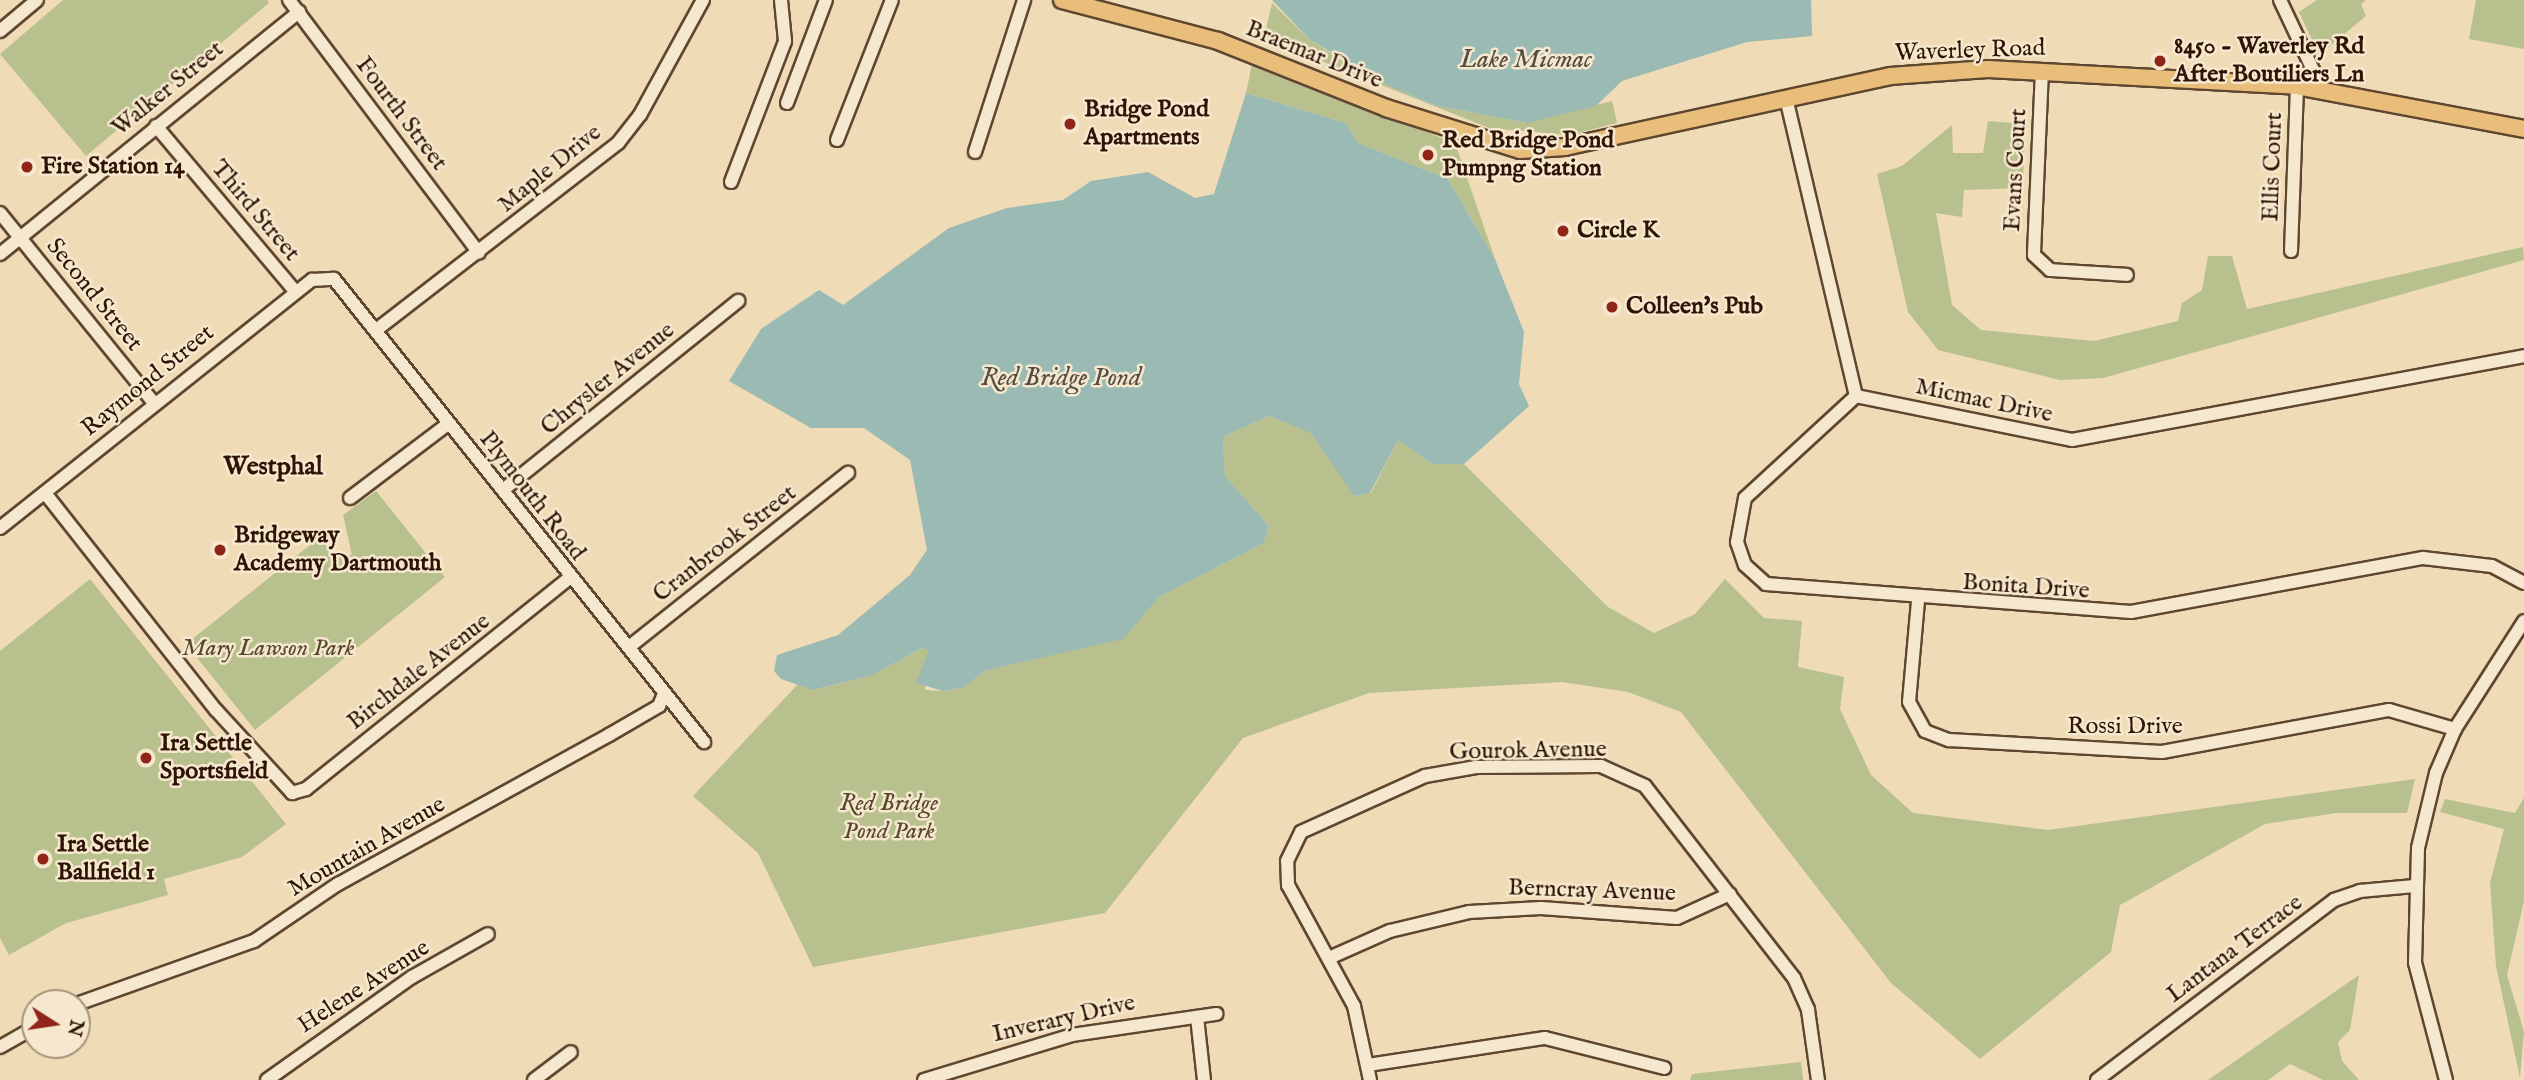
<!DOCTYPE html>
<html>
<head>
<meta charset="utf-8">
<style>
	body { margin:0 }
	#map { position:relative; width:2524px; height:1080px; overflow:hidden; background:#efdbb5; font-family:"IM FELL English",serif }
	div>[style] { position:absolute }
	.green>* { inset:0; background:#b8c08e }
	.water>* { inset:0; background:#9abab3 }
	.roads { filter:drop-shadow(2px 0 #5f4631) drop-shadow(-2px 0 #5f4631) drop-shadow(0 2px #5f4631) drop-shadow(0 -2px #5f4631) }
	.minor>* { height:12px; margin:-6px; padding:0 6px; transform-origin:6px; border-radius:6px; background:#f5e8cf }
	.major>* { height:16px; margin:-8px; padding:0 8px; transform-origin:8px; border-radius:8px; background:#e8be7a }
	.dots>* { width:19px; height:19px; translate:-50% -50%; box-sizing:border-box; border:4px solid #f5e8cf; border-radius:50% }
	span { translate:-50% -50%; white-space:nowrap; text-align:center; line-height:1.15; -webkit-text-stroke:5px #f5e8cf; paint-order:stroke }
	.poi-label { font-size:24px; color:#2f1405; font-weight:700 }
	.left { translate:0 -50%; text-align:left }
	.street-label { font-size:24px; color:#2f1405 }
	.park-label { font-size:24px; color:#58482e; font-style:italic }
	.water-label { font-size:26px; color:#544e42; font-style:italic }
	.neighbourhood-label { font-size:26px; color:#2f1405; font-weight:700 }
	.north { position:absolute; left:21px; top:989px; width:70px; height:70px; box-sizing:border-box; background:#f5e8cf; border:2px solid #a6937e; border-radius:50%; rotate:102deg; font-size:19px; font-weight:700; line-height:28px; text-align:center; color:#2f1405 }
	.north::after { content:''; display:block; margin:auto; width:24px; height:32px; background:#8f2418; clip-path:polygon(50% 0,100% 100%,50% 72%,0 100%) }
</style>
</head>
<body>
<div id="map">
	<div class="green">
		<div style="clip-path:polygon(63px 0,267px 0,269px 3px,86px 156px,0 54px)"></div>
		<div style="clip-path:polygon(2317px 0,2366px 0,2361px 4px,2366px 16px,2319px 55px,2299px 12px)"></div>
		<div style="clip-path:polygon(2476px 0,2524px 0,2524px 49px,2469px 39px)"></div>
		<div style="clip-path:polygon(1272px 3px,1309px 39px,1363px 74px,1437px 106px,1528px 123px,1612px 101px,1617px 123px,1569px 135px,1489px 128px,1264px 38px)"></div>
		<div style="clip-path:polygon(1252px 64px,1455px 143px,1495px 259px,1448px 179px,1358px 143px,1346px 123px,1246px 93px)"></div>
		<div style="clip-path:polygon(1988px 121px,2025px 124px,2023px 188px,1964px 190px,1962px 217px,1936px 213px,1952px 305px,1981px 330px,2094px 341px,2178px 321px,2182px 303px,2202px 290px,2208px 256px,2232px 256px,2247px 309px,2523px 247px,2524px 260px,2103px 378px,2060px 380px,1938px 350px,1908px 312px,1877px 174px,1902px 166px,1952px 125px,1953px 153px,1983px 153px)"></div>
		<div style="clip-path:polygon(1269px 416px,1312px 433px,1354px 496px,1371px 493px,1398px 440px,1432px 464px,1464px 464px,1608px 607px,1654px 633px,1695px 614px,1725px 579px,1764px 618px,1802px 621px,1798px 667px,1844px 677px,1840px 709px,1871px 775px,1913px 813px,2048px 830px,2415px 779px,2407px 813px,2336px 813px,2265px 824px,2120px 905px,2111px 952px,1980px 1059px,1891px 983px,1681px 712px,1628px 692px,1562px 682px,1369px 693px,1243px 738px,1105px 913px,813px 967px,758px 853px,693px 796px,798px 684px,814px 690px,873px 675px,922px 648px,929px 651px,925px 690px,943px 691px,962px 688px,987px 670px,1123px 638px,1159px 597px,1264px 543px,1269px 526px,1225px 476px,1223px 437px)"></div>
		<div style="clip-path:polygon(376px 491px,445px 577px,255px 730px,186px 644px,319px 538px,334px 554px,352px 555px,343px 515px)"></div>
		<div style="clip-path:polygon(90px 579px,286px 824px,242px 857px,164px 879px,168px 895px,66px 923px,9px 955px,0 938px,0 651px)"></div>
		<div style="clip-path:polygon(2524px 798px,2524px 901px,2507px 975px,2524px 1032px,2520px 1078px,2496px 966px,2490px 883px,2504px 829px,2440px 812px,2445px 799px,2515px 813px)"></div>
		<div style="clip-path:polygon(2359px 975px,2350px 1030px,2338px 1042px,2342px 1061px,2359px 1080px,2323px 1080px,2290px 1064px,2268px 1080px,2208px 1080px)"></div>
		<div style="clip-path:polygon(1801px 1062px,1803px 1080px,1690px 1080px,1692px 1074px)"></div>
	</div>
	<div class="water">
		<div style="clip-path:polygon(1272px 0,1811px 0,1812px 36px,1747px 42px,1622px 81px,1596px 106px,1528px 123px,1437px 106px,1380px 82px,1309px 39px)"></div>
		<div style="clip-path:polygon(1246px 93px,1346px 123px,1358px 143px,1448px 179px,1495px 259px,1524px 332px,1519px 384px,1529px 406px,1464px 464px,1432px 464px,1398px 440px,1370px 493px,1354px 496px,1311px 433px,1269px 416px,1223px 437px,1225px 476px,1269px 526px,1264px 543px,1159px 597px,1123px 639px,987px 670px,962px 688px,943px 691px,916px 683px,929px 651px,922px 648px,873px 675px,813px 690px,781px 679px,774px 671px,777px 655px,838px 635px,910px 575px,927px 550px,910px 460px,864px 428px,811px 428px,729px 381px,761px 329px,819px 290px,843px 305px,949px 228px,1007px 208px,1063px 200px,1091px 181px,1148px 172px,1195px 198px,1214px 194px)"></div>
	</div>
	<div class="roads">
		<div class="minor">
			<div style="left:289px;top:0;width:316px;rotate:53.1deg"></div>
			<div style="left:2280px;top:0;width:98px;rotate:64.7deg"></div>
			<div style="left:0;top:31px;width:48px;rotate:-40deg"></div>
			<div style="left:2042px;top:70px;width:185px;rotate:92.5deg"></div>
			<div style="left:2034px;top:255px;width:22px;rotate:43deg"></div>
			<div style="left:2050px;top:270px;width:77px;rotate:3.7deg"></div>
			<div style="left:1787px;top:102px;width:302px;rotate:76.8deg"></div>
			<div style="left:1856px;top:396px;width:220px;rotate:11.5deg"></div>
			<div style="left:2072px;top:440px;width:460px;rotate:-10.5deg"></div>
			<div style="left:787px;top:103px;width:110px;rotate:-69.3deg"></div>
			<div style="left:156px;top:126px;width:217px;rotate:49.9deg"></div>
			<div style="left:837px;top:140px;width:150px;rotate:-68.6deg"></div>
			<div style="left:975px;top:152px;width:160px;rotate:-72.1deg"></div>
			<div style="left:731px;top:182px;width:151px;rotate:-69deg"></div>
			<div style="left:785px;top:41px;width:41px;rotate:-95.6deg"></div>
			<div style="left:0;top:213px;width:245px;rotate:51deg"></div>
			<div style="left:2291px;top:251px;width:165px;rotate:-87.9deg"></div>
			<div style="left:0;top:254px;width:385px;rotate:-39deg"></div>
			<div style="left:376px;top:330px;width:306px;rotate:-37.7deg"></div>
			<div style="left:618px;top:143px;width:36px;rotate:-52deg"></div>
			<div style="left:640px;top:115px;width:131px;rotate:-61.3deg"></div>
			<div style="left:1856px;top:396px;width:151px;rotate:137.4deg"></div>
			<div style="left:1745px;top:498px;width:45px;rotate:100.3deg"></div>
			<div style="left:1737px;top:542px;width:24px;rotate:71deg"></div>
			<div style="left:1745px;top:565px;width:28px;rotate:42deg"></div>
			<div style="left:1766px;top:584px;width:366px;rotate:4.4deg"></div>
			<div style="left:2131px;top:612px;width:297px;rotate:-10.5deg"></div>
			<div style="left:2423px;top:558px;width:69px;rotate:6.6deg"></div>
			<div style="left:2492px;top:566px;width:36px;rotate:28deg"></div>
			<div style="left:503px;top:490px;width:302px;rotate:-38.8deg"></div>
			<div style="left:45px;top:493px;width:276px;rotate:51.8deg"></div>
			<div style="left:216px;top:710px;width:113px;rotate:47.5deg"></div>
			<div style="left:292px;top:793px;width:15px;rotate:-16deg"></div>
			<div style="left:306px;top:789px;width:337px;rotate:-38.7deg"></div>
			<div style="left:350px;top:498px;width:123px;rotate:-37.1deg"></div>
			<div style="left:0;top:528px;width:399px;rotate:-38.5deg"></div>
			<div style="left:312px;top:280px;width:22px;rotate:-3deg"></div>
			<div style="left:334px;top:279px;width:593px;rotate:51.37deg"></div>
			<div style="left:1918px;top:601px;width:101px;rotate:95.1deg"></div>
			<div style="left:1909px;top:702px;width:33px;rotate:61deg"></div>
			<div style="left:1925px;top:731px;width:26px;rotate:21deg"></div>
			<div style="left:1949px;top:740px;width:213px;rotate:3.2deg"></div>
			<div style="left:2162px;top:752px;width:231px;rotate:-10.5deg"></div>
			<div style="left:2389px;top:710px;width:69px;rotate:16.1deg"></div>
			<div style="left:629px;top:647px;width:280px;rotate:-38.5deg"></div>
			<div style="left:1329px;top:958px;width:67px;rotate:-23.9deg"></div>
			<div style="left:1390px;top:931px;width:81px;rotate:-13.5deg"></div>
			<div style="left:1469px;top:912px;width:72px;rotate:-3.2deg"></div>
			<div style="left:1541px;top:908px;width:136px;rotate:4.2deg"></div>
			<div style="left:1677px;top:918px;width:58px;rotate:-24.4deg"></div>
			<div style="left:77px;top:1004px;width:188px;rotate:-19.6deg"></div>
			<div style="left:254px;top:941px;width:102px;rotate:-34.2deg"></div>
			<div style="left:338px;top:884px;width:309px;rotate:-28.8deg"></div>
			<div style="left:609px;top:735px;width:58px;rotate:-30.1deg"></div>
			<div style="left:659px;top:706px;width:11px;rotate:-68deg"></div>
			<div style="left:1197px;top:1017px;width:63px;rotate:83.7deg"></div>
			<div style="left:0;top:1047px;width:40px;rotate:-29.7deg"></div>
			<div style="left:1368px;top:1065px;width:179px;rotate:-8.7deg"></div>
			<div style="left:1545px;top:1038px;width:123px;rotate:14.1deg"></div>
			<div style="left:267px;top:1080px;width:178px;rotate:-35.4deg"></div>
			<div style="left:412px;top:977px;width:87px;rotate:-29.5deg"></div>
			<div style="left:534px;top:1080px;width:46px;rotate:-37.1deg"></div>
			<div style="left:924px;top:1080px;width:155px;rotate:-16.9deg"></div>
			<div style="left:1072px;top:1035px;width:146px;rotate:-8.3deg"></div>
			<div style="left:1370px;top:1080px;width:76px;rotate:-102.2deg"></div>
			<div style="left:1354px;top:1006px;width:138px;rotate:-118.6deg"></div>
			<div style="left:1288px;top:885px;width:24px;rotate:-92deg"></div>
			<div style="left:1287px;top:861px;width:32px;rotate:-64deg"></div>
			<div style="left:1301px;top:832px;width:136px;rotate:-24.3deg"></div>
			<div style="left:1425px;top:776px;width:52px;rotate:-10deg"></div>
			<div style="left:1476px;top:767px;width:125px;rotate:-0.5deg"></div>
			<div style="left:1601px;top:766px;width:48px;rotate:24.4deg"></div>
			<div style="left:1645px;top:786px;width:243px;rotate:52.2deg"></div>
			<div style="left:1794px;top:978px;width:35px;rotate:66deg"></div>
			<div style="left:1808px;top:1010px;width:71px;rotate:81.9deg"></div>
			<div style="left:2097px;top:1080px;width:298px;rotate:-37.2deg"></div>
			<div style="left:2334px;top:900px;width:28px;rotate:-19deg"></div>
			<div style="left:2360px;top:891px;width:54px;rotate:-5.3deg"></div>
			<div style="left:2446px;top:1080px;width:121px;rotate:-104.8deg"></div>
			<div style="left:2415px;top:963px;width:115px;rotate:-88.5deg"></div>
			<div style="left:2418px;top:848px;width:77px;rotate:-76.5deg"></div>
			<div style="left:2436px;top:773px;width:48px;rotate:-66.6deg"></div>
			<div style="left:2455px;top:729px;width:128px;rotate:-57.4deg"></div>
		</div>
		<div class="major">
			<div style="left:1062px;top:0;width:161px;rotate:14.7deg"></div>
			<div style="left:1218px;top:41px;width:181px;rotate:21.7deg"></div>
			<div style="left:1386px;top:108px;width:140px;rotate:17.4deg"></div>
			<div style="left:1520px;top:150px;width:45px;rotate:-3.8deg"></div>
			<div style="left:1565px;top:147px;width:333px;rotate:-12.3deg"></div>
			<div style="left:1890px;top:76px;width:98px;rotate:-4.1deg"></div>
			<div style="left:1988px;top:69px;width:309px;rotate:3.1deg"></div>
			<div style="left:2297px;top:86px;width:231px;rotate:10.7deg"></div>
		</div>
	</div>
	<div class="dots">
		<div style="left:2160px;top:61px;background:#8f2418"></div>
		<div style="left:1070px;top:124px;background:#8f2418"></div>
		<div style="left:1428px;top:155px;background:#8f2418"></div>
		<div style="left:27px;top:167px;background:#8f2418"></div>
		<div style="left:1563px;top:231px;background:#8f2418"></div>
		<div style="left:1612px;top:307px;background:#8f2418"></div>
		<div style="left:220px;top:550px;background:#8f2418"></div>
		<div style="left:146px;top:758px;background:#8f2418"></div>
		<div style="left:43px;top:859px;background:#8f2418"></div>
	</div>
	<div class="poi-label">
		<span class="left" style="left:2174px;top:61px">8450 - Waverley Rd<br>After Boutiliers Ln</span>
		<span class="left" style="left:1084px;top:124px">Bridge Pond<br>Apartments</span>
		<span class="left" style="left:1442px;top:155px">Red Bridge Pond<br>Pumpng Station</span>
		<span class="left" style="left:41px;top:167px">Fire Station 14</span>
		<span class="left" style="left:1577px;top:231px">Circle K</span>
		<span class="left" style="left:1626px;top:307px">Colleen's Pub</span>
		<span class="left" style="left:234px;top:550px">Bridgeway<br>Academy Dartmouth</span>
		<span class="left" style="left:160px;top:758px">Ira Settle<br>Sportsfield</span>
		<span class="left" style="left:57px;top:859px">Ira Settle<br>Ballfield 1</span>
	</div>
	<div class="street-label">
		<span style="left:1970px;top:51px;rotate:-2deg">Waverley Road</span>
		<span style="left:1314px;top:55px;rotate:22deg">Braemar Drive</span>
		<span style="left:168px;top:89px;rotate:-39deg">Walker Street</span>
		<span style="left:401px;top:114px;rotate:53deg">Fourth Street</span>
		<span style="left:2273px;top:167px;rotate:-88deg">Ellis Court</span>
		<span style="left:550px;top:169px;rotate:-39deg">Maple Drive</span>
		<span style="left:2016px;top:170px;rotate:-87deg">Evans Court</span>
		<span style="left:255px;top:211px;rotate:50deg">Third Street</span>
		<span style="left:94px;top:295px;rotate:51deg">Second Street</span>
		<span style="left:608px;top:379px;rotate:-39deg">Chrysler Avenue</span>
		<span style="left:148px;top:381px;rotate:-39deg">Raymond Street</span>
		<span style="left:1984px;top:401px;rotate:12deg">Micmac Drive</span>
		<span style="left:532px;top:496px;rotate:52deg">Plymouth Road</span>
		<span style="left:725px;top:544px;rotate:-38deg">Cranbrook Street</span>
		<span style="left:2026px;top:587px;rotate:4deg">Bonita Drive</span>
		<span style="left:419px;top:672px;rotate:-38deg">Birchdale Avenue</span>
		<span style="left:2125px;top:727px">Rossi Drive</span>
		<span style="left:1528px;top:751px;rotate:-1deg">Gourok Avenue</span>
		<span style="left:367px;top:847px;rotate:-30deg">Mountain Avenue</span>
		<span style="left:1592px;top:891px;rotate:2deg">Berncray Avenue</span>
		<span style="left:2235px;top:949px;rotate:-37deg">Lantana Terrace</span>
		<span style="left:364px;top:987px;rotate:-33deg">Helene Avenue</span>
		<span style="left:1064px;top:1019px;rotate:-13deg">Inverary Drive</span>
	</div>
	<div class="park-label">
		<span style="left:268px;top:649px">Mary Lawson Park</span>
		<span style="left:889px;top:818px">Red Bridge<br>Pond Park</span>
	</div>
	<div class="water-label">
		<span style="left:1526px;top:60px">Lake Micmac</span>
		<span style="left:1061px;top:378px">Red Bridge Pond</span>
	</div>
	<div class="neighbourhood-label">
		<span style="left:273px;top:467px">Westphal</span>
	</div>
	<div class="north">N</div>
</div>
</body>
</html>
